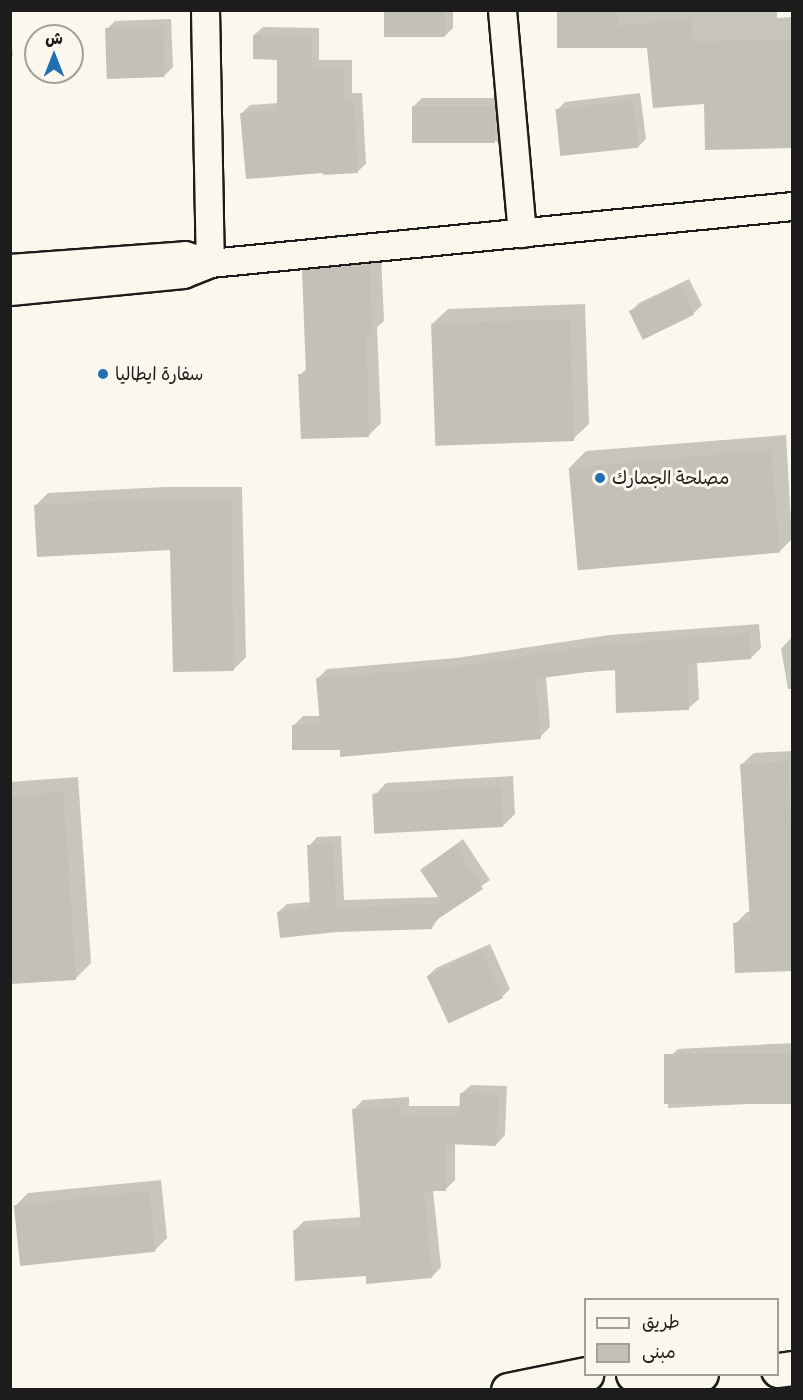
<!DOCTYPE html>
<html>
<head>
<meta charset="utf-8">
<style>
	body { margin:0 }
	#map { position:relative; width:803px; height:1400px; overflow:hidden; background:#fbf7ec; font-family:Delius,"Playpen Sans Arabic",sans-serif }
	div>[style] { position:absolute }
	.shadow>* { inset:0; background:#0003 }
	.building>* { inset:0; background:#c3c0b8; transform-origin:0 0 }
	.roads { filter:drop-shadow(2px 0 #1c1c1c) drop-shadow(-2px 0 #1c1c1c) drop-shadow(0 2px #1c1c1c) drop-shadow(0 -2px #1c1c1c) }
	.minor>* { height:27px; margin:-13.5px; padding:0 13.5px; transform-origin:13.5px; border-radius:13.5px; background:#fbf7ec }
	.secondary>* { height:33px; margin:-16.5px; padding:0 16.5px; transform-origin:16.5px; border-radius:16.5px; background:#fbf7ec }
	.dots>* { width:16px; height:16px; translate:-50% -50%; box-sizing:border-box; border:3px solid #fbf7ec; border-radius:50% }
	span { translate:-50% -50%; white-space:nowrap; text-align:center; line-height:1.15; -webkit-text-stroke:6px #fbf7ec; paint-order:stroke }
	.poi-label { font-size:18px; color:#1c1c1c }
	.left { translate:0 -50%; text-align:left }
	.frame { position:absolute; inset:0; border:12px solid #1c1c1c; pointer-events:none }
	.legend { position:absolute; left:584px; top:1298px; width:195px; height:78px; box-sizing:border-box; background:#fbf7ec; border:2px solid #a29f99; margin:0; padding:8px 10px; list-style:none; font-size:18px; color:#1c1c1c }
	.legend li { display:flex; align-items:center; gap:12px; height:30px }
	.legend b { width:30px; border:2px solid #a29f99 }
	.north { position:absolute; left:24px; top:24px; width:60px; height:60px; box-sizing:border-box; background:#fbf7ec; border:2px solid #a29f99; border-radius:50%; rotate:0deg; font-size:16px; font-weight:700; line-height:24px; text-align:center; color:#1c1c1c }
	.north::after { content:''; display:block; margin:auto; width:21px; height:27px; background:#1f6fb2; clip-path:polygon(50% 0,100% 100%,50% 72%,0 100%) }
</style>
</head>
<body>
<div id="map">
	<div class="shadow">
		<div style="clip-path:polygon(385px 10px,453px 10px,453px 28px,444px 37px)"></div>
		<div style="clip-path:polygon(559px 10px,777px 10px,777px 18px,792px 17px,792px 113px,778px 114px,705px 102px,649px 47px)"></div>
		<div style="clip-path:polygon(171px 19px,173px 67px,165px 75px,107px 29px,115px 21px)"></div>
		<div style="clip-path:polygon(263px 27px,319px 28px,319px 60px,352px 60px,352px 93px,362px 93px,366px 164px,357px 172px,242px 113px,250px 105px,278px 103px,278px 58px,254px 35px)"></div>
		<div style="clip-path:polygon(10px 32px,13px 56px,10px 58px)"></div>
		<div style="clip-path:polygon(640px 93px,646px 139px,638px 147px,557px 110px,565px 102px)"></div>
		<div style="clip-path:polygon(422px 98px,502px 98px,506px 133px,498px 142px,414px 106px)"></div>
		<div style="clip-path:polygon(381px 255px,384px 321px,377px 327px,381px 423px,369px 435px,300px 375px,307px 368px,304px 270px,316px 258px)"></div>
		<div style="clip-path:polygon(689px 279px,702px 305px,693px 314px,644px 337px,631px 311px,639px 303px)"></div>
		<div style="clip-path:polygon(585px 304px,589px 424px,573px 439px,432px 324px,448px 309px)"></div>
		<div style="clip-path:polygon(786px 435px,792px 539px,779px 552px,570px 467px,586px 451px)"></div>
		<div style="clip-path:polygon(165px 487px,242px 487px,246px 657px,234px 669px,172px 549px,36px 505px,48px 493px)"></div>
		<div style="clip-path:polygon(759px 624px,761px 648px,751px 658px,697px 662px,699px 699px,688px 709px,617px 668px,546px 677px,550px 727px,540px 737px,341px 749px,293px 726px,303px 716px,320px 716px,317px 679px,327px 669px,456px 658px,609px 635px)"></div>
		<div style="clip-path:polygon(792px 637px,792px 689px,788px 689px,781px 649px)"></div>
		<div style="clip-path:polygon(792px 751px,792px 970px,737px 971px,735px 924px,747px 912px,751px 912px,742px 764px,754px 753px)"></div>
		<div style="clip-path:polygon(513px 776px,515px 814px,503px 826px,374px 796px,386px 783px)"></div>
		<div style="clip-path:polygon(78px 777px,91px 963px,75px 979px,10px 983px,10px 782px)"></div>
		<div style="clip-path:polygon(341px 836px,344px 900px,440px 897px,422px 870px,463px 839px,490px 880px,440px 916px,432px 928px,278px 912px,287px 904px,311px 902px,309px 846px,317px 837px)"></div>
		<div style="clip-path:polygon(490px 944px,510px 989px,502px 997px,428px 976px,436px 968px)"></div>
		<div style="clip-path:polygon(792px 1043px,792px 1102px,668px 1108px,665px 1061px,678px 1049px)"></div>
		<div style="clip-path:polygon(471px 1085px,507px 1086px,505px 1135px,496px 1145px,455px 1143px,455px 1180px,445px 1190px,433px 1190px,441px 1267px,432px 1277px,367px 1274px,294px 1231px,304px 1221px,362px 1217px,354px 1109px,363px 1100px,409px 1097px,409px 1106px,461px 1106px,461px 1094px)"></div>
		<div style="clip-path:polygon(161px 1180px,167px 1238px,155px 1250px,16px 1205px,28px 1193px)"></div>
	</div>
	<div class="building">
		<div style="left:384px;top:10px;width:61px;height:27px"></div>
		<div style="clip-path:polygon(557px 10px,618px 10px,618px 26px,691px 19px,693px 42px,792px 39px,792px 148px,705px 150px,704px 104px,653px 108px,647px 48px,557px 48px)"></div>
		<div style="left:163px;top:26px;width:51px;height:58px;rotate:88deg"></div>
		<div style="clip-path:polygon(253px 35px,312px 36px,311px 68px,344px 68px,344px 101px,354px 100px,358px 173px,323px 175px,323px 173px,246px 179px,240px 113px,277px 110px,277px 60px,253px 59px)"></div>
		<div style="left:633px;top:101px;width:47px;height:78px;rotate:84deg"></div>
		<div style="left:412px;top:106px;width:83px;height:37px"></div>
		<div style="clip-path:polygon(370px 266px,372px 335px,366px 335px,369px 437px,301px 439px,298px 374px,306px 374px,302px 270px)"></div>
		<div style="left:680px;top:286px;width:32px;height:57px;rotate:64deg"></div>
		<div style="left:570px;top:319px;width:122px;height:139px;rotate:88deg"></div>
		<div style="left:771px;top:450px;width:103px;height:203px;rotate:85deg"></div>
		<div style="clip-path:polygon(152px 499px,231px 499px,234px 671px,173px 672px,170px 550px,37px 557px,34px 505px)"></div>
		<div style="clip-path:polygon(749px 633px,751px 659px,687px 664px,689px 710px,616px 713px,615px 670px,587px 672px,535px 679px,541px 739px,340px 757px,340px 750px,292px 750px,292px 725px,320px 725px,316px 678px,445px 668px,598px 645px)"></div>
		<div style="clip-path:polygon(788px 761px,792px 842px,792px 971px,735px 973px,733px 923px,750px 922px,740px 764px)"></div>
		<div style="left:501px;top:787px;width:40px;height:129px;rotate:87deg"></div>
		<div style="clip-path:polygon(63px 792px,76px 980px,10px 984px,10px 796px)"></div>
		<div style="clip-path:polygon(333px 844px,336px 907px,443px 904px,420px 870px,454px 846px,483px 889px,432px 923px,432px 929px,337px 932px,280px 938px,277px 912px,310px 909px,307px 845px)"></div>
		<div style="left:481px;top:951px;width:52px;height:60px;rotate:65deg"></div>
		<div style="left:792px;top:1054px;width:50px;height:128px;rotate:90deg"></div>
		<div style="clip-path:polygon(460px 1093px,499px 1095px,496px 1146px,446px 1144px,446px 1191px,424px 1191px,432px 1278px,366px 1284px,366px 1276px,295px 1281px,293px 1230px,361px 1226px,352px 1109px,400px 1105px,400px 1115px,459px 1115px)"></div>
		<div style="left:149px;top:1191px;width:61px;height:136px;rotate:84deg"></div>
	</div>
	<div class="roads">
		<div class="minor">
			<div style="left:205px;top:10px;width:253px;rotate:88.9deg"></div>
			<div style="left:502px;top:10px;width:224px;rotate:84.9deg"></div>
			<div style="left:10px;top:268px;width:175px;rotate:-4.2deg"></div>
			<div style="left:185px;top:255px;width:22px;rotate:18deg"></div>
			<div style="left:10px;top:291px;width:174px;rotate:-5.6deg"></div>
			<div style="left:183px;top:274px;width:29px;rotate:-22deg"></div>
			<div style="left:210px;top:263px;width:585px;rotate:-5.59deg"></div>
		</div>
		<div class="secondary">
			<div style="left:778px;top:1370px;width:14px;rotate:-8deg"></div>
			<div style="left:633px;top:1374px;width:13px;rotate:13deg"></div>
			<div style="left:646px;top:1377px;width:55px;rotate:-3.1deg"></div>
			<div style="left:508px;top:1390px;width:80px;rotate:-11.6deg"></div>
		</div>
	</div>
	<div class="dots">
		<div style="left:103px;top:374px;background:#1f6fb2"></div>
		<div style="left:600px;top:478px;background:#1f6fb2"></div>
	</div>
	<div class="poi-label">
		<span class="left" style="left:115px;top:374px">سفارة ايطاليا</span>
		<span class="left" style="left:612px;top:478px">مصلحة الجمارك</span>
	</div>
	<div class="frame"></div>
	<ul class="legend">
	<li><b style="height:8px;background:#fbf7ec"></b>طريق</li>
	<li><b style="height:16px;background:#c3c0b8"></b>مبنى</li>
	</ul>
	<div class="north">ش</div>
</div>
</body>
</html>
